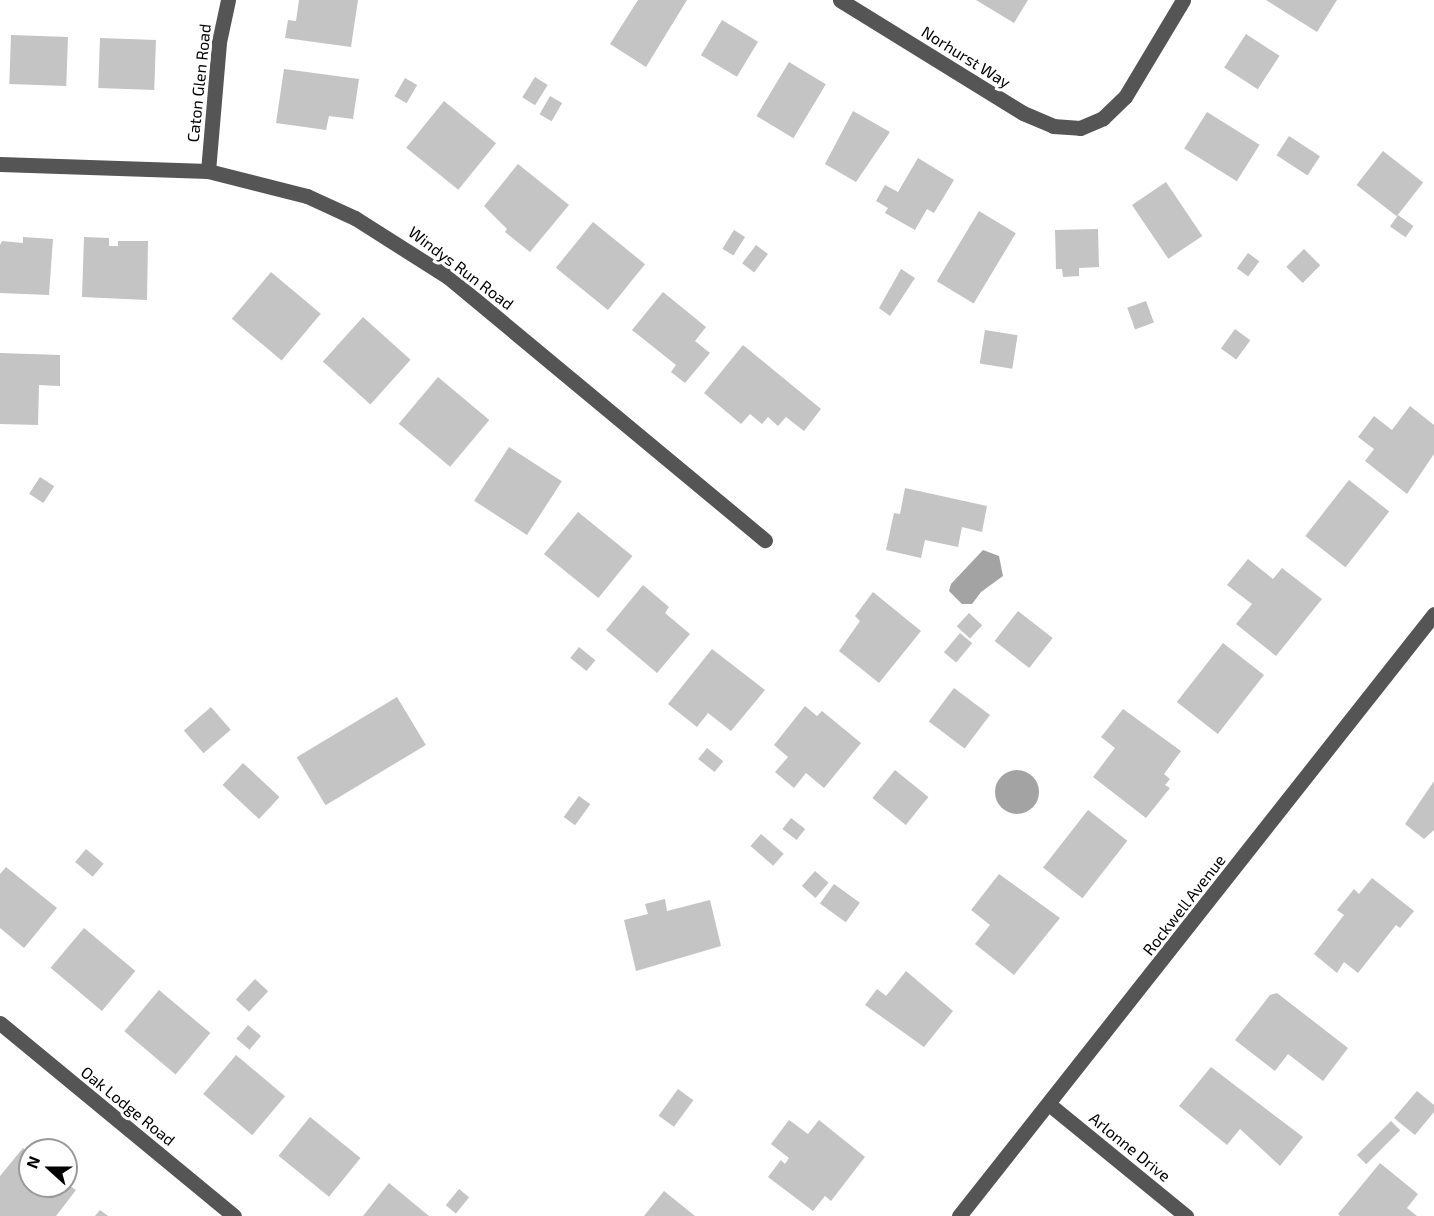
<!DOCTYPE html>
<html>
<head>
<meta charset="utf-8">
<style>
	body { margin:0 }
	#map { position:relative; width:1434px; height:1216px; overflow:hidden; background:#fff; font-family:"Exo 2",sans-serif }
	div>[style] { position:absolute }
	.water>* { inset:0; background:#a3a3a3 }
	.round { border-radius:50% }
	.building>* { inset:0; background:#c4c4c4; transform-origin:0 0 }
	.minor>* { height:15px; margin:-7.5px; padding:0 7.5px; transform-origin:7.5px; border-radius:7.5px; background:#555 }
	span { translate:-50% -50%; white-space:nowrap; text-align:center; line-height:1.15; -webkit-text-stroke:6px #fff; paint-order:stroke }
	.street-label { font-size:16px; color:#000 }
	.north { position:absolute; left:18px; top:1138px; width:60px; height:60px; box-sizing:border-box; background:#fff; border:2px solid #999; border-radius:50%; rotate:291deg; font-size:16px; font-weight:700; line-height:24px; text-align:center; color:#000 }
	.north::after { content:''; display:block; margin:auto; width:21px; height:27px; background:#000; clip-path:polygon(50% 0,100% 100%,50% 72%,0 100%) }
</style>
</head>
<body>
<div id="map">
	<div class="water">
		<div style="clip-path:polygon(983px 550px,999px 556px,1003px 576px,981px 592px,972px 604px,962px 604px,949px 591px,951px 584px)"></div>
		<div class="round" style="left:995px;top:770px;width:44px;height:44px"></div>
	</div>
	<div class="building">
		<div style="clip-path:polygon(299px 0,358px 0,351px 47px,285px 38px,288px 20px,296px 21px)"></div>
		<div style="clip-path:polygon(638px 0,687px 0,646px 67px,610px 44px)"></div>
		<div style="clip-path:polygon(976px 0,1028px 0,1014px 23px)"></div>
		<div style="clip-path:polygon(1266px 0,1337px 0,1317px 32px)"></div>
		<div style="left:722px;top:20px;width:42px;height:41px;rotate:31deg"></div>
		<div style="left:1246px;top:34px;width:40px;height:40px;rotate:33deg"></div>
		<div style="left:11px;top:35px;width:57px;height:49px;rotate:2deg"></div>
		<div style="left:100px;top:38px;width:56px;height:50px;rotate:2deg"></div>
		<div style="left:789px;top:62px;width:43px;height:63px;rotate:31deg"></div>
		<div style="clip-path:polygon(284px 69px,359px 79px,353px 119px,329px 116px,326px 130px,276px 123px)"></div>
		<div style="left:535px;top:77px;width:15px;height:24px;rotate:32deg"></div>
		<div style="left:405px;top:78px;width:14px;height:21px;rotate:30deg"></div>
		<div style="left:550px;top:96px;width:14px;height:21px;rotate:30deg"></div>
		<div style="left:444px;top:101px;width:67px;height:60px;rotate:39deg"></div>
		<div style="clip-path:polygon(853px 111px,890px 132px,856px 182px,825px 164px)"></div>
		<div style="left:1207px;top:112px;width:62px;height:43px;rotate:32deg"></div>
		<div style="left:1289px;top:136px;width:37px;height:23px;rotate:33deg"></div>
		<div style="left:1383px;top:151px;width:51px;height:43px;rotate:38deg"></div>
		<div style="clip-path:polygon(918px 158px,954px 180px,934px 213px,927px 209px,915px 230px,885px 213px,888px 208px,876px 201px,885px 185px,898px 192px)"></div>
		<div style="clip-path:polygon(518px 164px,569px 205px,530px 252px,505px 232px,507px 229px,484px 206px)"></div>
		<div style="left:1166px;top:182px;width:65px;height:41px;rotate:56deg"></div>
		<div style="left:979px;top:211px;width:43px;height:82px;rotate:31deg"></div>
		<div style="left:1398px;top:215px;width:19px;height:14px;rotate:35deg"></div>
		<div style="left:593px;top:222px;width:67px;height:59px;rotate:39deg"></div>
		<div style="clip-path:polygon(1098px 229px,1099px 267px,1079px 268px,1079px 276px,1063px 277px,1062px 269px,1056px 269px,1055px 230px)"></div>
		<div style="left:734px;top:230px;width:13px;height:22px;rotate:32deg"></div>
		<div style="clip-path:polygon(23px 237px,53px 239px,49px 295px,0 293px,0 245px,2px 241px,23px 243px)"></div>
		<div style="clip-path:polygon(84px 237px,109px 238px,109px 246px,118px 246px,118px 241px,148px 241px,147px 300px,82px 297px)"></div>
		<div style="left:756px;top:245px;width:15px;height:23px;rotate:37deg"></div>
		<div style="left:1304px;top:249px;width:23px;height:25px;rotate:45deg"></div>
		<div style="left:1248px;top:253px;width:14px;height:19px;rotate:36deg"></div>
		<div style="clip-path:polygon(901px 269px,915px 278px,890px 316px,879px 308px)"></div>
		<div style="left:271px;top:272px;width:65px;height:61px;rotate:40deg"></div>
		<div style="clip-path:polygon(663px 292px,706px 327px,695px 341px,710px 353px,685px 383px,671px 372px,676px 365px,632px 330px)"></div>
		<div style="left:1146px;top:301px;width:23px;height:20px;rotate:70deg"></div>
		<div style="left:363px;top:317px;width:64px;height:60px;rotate:42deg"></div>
		<div style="left:1235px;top:329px;width:19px;height:24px;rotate:36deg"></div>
		<div style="left:985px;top:330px;width:33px;height:34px;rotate:9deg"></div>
		<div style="clip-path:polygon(743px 345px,821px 409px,804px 431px,786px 417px,778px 426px,768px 417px,762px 424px,750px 414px,741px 424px,704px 393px)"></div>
		<div style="clip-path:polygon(0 353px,60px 355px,60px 386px,39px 385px,38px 425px,0 424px)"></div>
		<div style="left:438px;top:377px;width:67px;height:61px;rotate:40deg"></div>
		<div style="clip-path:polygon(1410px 406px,1434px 425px,1434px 454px,1407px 494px,1365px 461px,1374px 449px,1358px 437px,1374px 416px,1392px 430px)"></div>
		<div style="left:509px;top:447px;width:63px;height:64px;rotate:33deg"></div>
		<div style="left:40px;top:477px;width:17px;height:20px;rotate:33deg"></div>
		<div style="left:1349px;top:480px;width:51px;height:71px;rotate:38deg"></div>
		<div style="clip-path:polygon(905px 488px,987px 506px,982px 532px,962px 527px,958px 547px,925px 540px,921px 558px,886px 550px,894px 513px,900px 514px)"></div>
		<div style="left:578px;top:512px;width:70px;height:54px;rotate:39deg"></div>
		<div style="clip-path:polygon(1248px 559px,1273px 579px,1282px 568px,1322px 599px,1276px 656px,1236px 624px,1252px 604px,1227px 585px)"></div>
		<div style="clip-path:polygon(643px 585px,669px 607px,665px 613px,690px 634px,657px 673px,606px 630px)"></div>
		<div style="clip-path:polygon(873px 592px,921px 631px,879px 683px,839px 651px,860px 621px,855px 616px)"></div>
		<div style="left:1018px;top:611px;width:44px;height:38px;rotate:38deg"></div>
		<div style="left:969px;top:613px;width:18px;height:18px;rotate:43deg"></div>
		<div style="left:960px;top:633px;width:16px;height:25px;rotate:40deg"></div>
		<div style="left:1223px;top:643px;width:52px;height:75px;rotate:38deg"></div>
		<div style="left:579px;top:647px;width:21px;height:14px;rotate:39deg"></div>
		<div style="clip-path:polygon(712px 649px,765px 690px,731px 731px,708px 713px,697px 727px,668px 704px)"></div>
		<div style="left:954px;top:688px;width:45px;height:42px;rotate:37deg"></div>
		<div style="left:397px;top:697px;width:56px;height:117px;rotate:59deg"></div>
		<div style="clip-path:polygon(805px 706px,817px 716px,822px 711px,861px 743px,824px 788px,806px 773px,794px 788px,775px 772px,788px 757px,774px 745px)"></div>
		<div style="left:211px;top:707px;width:30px;height:36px;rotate:49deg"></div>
		<div style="clip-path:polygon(1123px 709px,1181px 751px,1164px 774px,1170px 779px,1165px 785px,1170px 788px,1146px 818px,1093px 777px,1115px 748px,1101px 737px)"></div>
		<div style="left:707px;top:748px;width:21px;height:14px;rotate:39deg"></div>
		<div style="left:243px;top:763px;width:50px;height:30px;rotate:43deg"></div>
		<div style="left:895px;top:770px;width:43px;height:36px;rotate:39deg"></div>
		<div style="clip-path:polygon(1434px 781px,1434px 830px,1424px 839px,1405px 824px)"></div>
		<div style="left:579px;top:796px;width:14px;height:26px;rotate:36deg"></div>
		<div style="left:1088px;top:810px;width:50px;height:73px;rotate:38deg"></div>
		<div style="left:791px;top:818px;width:18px;height:14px;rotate:38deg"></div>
		<div style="left:761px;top:834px;width:30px;height:16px;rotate:41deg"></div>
		<div style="left:86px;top:849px;width:23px;height:17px;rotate:40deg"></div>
		<div style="clip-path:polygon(6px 867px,57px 908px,24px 948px,0 928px,0 874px)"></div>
		<div style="left:815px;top:871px;width:18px;height:20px;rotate:41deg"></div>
		<div style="clip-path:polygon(999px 874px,1060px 918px,1014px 975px,975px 944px,990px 925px,971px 910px)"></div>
		<div style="clip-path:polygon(1372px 878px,1414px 911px,1400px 928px,1396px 925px,1358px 973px,1344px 962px,1337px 973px,1314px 954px,1344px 915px,1337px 910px,1354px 889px,1359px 894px)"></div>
		<div style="left:834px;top:884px;width:32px;height:24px;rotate:36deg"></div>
		<div style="clip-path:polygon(665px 899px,667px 911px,710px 900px,721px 946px,636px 971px,624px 920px,648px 914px,645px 904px)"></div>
		<div style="left:84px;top:928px;width:67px;height:52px;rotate:40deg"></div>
		<div style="clip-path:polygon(906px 971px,953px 1011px,924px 1047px,865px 1005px,877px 989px,886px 996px)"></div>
		<div style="left:255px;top:979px;width:18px;height:28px;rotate:43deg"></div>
		<div style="left:159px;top:990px;width:67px;height:54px;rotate:40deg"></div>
		<div style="clip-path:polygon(1277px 993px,1348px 1048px,1323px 1081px,1288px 1054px,1275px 1071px,1235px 1040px,1270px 995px)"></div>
		<div style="left:248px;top:1025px;width:17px;height:18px;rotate:40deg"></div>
		<div style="left:236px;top:1055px;width:64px;height:51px;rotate:40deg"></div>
		<div style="clip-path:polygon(1211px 1067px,1303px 1137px,1280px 1166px,1240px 1129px,1227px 1145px,1179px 1106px)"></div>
		<div style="left:678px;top:1089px;width:19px;height:33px;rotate:36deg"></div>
		<div style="clip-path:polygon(1417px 1091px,1434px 1105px,1434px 1112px,1415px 1135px,1394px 1118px)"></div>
		<div style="left:310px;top:1117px;width:65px;height:50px;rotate:39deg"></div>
		<div style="clip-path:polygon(789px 1120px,808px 1134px,819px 1120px,865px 1157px,831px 1201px,825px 1196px,813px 1211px,768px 1177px,781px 1160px,785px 1164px,789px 1158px,771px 1144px)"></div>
		<div style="left:1391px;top:1121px;width:13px;height:48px;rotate:45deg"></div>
		<div style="clip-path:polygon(23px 1148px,30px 1153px,30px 1186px,66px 1186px,66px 1183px,76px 1190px,56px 1216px,0 1216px,0 1176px)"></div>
		<div style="clip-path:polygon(1380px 1163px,1418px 1194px,1407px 1208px,1417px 1216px,1340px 1216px,1338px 1214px)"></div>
		<div style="clip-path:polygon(389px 1183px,429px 1216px,363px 1216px)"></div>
		<div style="left:459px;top:1189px;width:13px;height:21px;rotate:39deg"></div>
		<div style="clip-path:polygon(664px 1191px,695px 1216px,644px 1216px)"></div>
		<div style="clip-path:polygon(100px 1210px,108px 1216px,95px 1216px)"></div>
	</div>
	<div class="minor">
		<div style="left:840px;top:0;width:215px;rotate:31.7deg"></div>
		<div style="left:1023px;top:113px;width:33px;rotate:23deg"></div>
		<div style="left:1053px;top:126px;width:27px;rotate:4deg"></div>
		<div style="left:1080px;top:128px;width:25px;rotate:-23deg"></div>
		<div style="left:1103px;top:118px;width:30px;rotate:-44deg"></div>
		<div style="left:1125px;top:97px;width:113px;rotate:-59.1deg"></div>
		<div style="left:0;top:164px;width:208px;rotate:1.9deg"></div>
		<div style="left:208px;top:171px;width:102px;rotate:14.2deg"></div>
		<div style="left:307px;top:196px;width:53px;rotate:24.6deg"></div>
		<div style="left:355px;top:218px;width:110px;rotate:32.4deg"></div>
		<div style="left:448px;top:277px;width:412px;rotate:39.7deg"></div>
		<div style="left:208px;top:171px;width:129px;rotate:-85.1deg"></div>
		<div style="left:219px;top:42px;width:43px;rotate:-77.9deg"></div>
		<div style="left:0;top:1023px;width:303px;rotate:39.5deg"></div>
		<div style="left:1050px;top:1105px;width:176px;rotate:39.2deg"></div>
		<div style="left:959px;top:1216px;width:767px;rotate:-51.73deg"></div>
	</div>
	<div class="street-label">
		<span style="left:966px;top:57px;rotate:32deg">Norhurst Way</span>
		<span style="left:199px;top:83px;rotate:-84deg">Caton Glen Road</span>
		<span style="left:461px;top:268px;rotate:37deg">Windys Run Road</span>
		<span style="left:1184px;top:905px;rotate:-52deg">Rockwell Avenue</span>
		<span style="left:128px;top:1106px;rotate:39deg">Oak Lodge Road</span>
		<span style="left:1130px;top:1147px;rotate:39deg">Arlonne Drive</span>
	</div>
	<div class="north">N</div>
</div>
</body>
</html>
